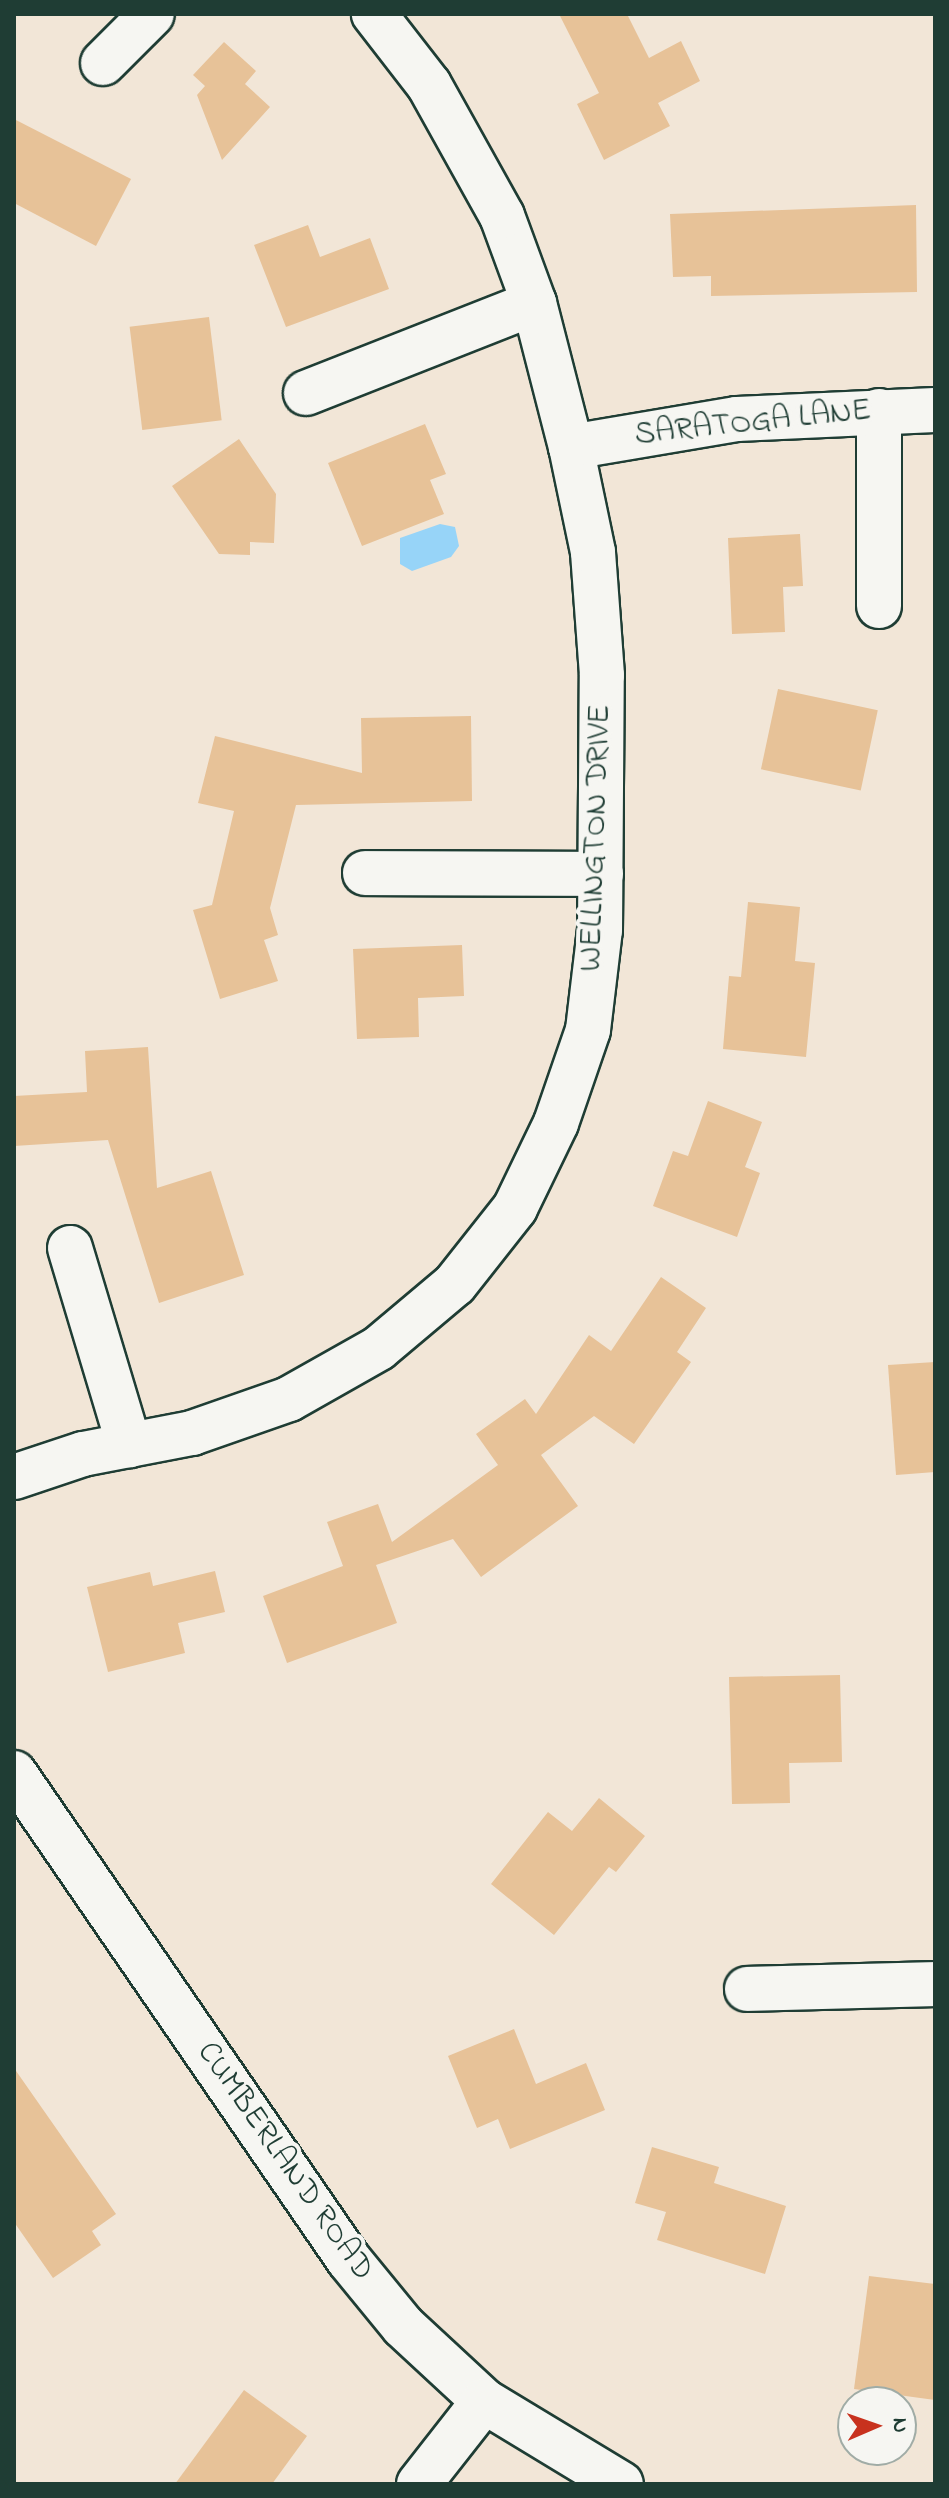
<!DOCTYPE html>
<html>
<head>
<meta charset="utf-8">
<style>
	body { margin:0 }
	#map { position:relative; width:949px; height:2498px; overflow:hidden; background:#f2e6d7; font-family:"Indie Flower",sans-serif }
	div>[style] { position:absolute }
	.water>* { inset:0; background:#97d4f8 }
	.building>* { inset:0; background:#e7c298; transform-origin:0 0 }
	.roads { filter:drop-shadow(2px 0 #1f3d34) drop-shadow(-2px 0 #1f3d34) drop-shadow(0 2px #1f3d34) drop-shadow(0 -2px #1f3d34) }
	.minor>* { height:44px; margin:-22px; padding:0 22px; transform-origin:22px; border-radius:22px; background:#f6f6f2 }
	span { translate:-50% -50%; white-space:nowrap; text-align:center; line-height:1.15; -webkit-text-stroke:8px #f6f6f2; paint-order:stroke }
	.street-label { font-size:32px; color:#1f3d34 }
	.frame { position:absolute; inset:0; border:16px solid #1f3d34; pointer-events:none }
	.north { position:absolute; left:837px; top:2386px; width:80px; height:80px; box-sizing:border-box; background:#f6f6f2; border:2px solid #a0aca6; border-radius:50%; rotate:88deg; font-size:22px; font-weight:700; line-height:32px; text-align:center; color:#1f3d34 }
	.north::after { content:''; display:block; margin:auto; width:28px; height:36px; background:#c8321e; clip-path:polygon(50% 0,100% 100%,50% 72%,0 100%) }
</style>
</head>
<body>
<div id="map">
	<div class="water">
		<div style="clip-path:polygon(440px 524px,455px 527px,459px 546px,451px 557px,412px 571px,400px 564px,400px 538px)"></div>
	</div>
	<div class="building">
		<div style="clip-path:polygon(559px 14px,627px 14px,649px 58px,681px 41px,700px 81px,658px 103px,670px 126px,604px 160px,577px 104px,599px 93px)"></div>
		<div style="clip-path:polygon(224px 42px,256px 71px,245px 84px,270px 107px,222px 160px,197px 95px,205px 86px,193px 75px)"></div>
		<div style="clip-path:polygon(14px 119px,131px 179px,96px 246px,14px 203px)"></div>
		<div style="clip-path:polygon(916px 205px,917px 292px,711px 296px,711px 276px,673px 277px,670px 214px)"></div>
		<div style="clip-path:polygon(308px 225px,320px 257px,370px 238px,389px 289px,286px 327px,254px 245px)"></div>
		<div style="left:209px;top:317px;width:104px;height:80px;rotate:83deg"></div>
		<div style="clip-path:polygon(425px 424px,446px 474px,430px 480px,444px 514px,362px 546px,328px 463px)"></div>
		<div style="clip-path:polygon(239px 439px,276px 494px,274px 543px,250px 542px,250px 555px,219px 554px,172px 486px)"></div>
		<div style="clip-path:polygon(800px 534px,803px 586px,783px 587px,785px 632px,732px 634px,728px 538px)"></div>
		<div style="left:778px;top:689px;width:102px;height:82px;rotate:12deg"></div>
		<div style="clip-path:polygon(471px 716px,472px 801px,296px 805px,270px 908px,278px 935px,264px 940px,278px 981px,220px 999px,193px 910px,212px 905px,234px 811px,198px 803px,215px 736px,362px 773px,361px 718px)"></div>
		<div style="clip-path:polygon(748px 902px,800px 907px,795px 961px,815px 963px,806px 1057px,723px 1049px,729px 976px,741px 977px)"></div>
		<div style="clip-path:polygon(462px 945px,464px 996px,418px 998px,419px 1037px,357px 1039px,353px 949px)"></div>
		<div style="clip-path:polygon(148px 1047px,157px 1188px,211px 1171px,244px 1275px,159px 1303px,108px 1140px,14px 1146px,14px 1096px,87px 1092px,85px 1051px)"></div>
		<div style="clip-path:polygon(708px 1101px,762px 1122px,745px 1167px,760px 1173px,737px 1237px,653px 1206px,673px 1151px,688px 1156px)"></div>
		<div style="clip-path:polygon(661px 1277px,706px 1308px,677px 1352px,691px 1362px,634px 1444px,594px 1416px,541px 1455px,578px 1506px,481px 1577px,453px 1539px,376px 1565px,397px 1623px,287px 1663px,263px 1596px,343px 1566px,327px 1522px,378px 1504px,392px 1542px,498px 1465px,476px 1434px,525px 1399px,536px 1414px,589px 1335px,611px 1351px)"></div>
		<div style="clip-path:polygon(935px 1362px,935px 1472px,896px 1475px,888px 1365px)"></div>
		<div style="clip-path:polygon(215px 1571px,225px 1612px,178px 1623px,185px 1653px,108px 1672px,87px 1587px,150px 1572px,153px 1586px)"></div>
		<div style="clip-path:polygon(840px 1675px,842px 1762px,789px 1763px,790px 1803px,732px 1804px,729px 1677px)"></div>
		<div style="clip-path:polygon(599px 1798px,645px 1836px,616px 1872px,609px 1867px,554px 1935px,491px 1884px,548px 1812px,572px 1831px)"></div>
		<div style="clip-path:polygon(514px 2029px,536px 2084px,586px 2063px,605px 2110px,510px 2149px,498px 2119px,477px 2128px,448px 2056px)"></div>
		<div style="clip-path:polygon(14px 2068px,116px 2214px,92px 2231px,101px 2245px,53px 2278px,14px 2222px)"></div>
		<div style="clip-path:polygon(652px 2147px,719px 2167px,714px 2183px,786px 2206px,765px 2274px,657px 2240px,666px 2212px,635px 2203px)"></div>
		<div style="clip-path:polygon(869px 2276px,935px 2284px,935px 2400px,854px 2389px)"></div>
		<div style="clip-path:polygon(244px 2390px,307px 2436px,272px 2484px,175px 2484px)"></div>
	</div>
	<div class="roads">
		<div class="minor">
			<div style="left:103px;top:63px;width:69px;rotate:-45deg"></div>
			<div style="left:306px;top:393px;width:245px;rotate:-21.5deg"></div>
			<div style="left:879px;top:411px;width:195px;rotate:90deg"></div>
			<div style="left:571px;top:447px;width:168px;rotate:-9.6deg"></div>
			<div style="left:737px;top:419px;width:198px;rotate:-2.6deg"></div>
			<div style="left:365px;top:873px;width:236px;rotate:0.2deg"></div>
			<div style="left:70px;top:1248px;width:206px;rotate:73.3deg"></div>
			<div style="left:14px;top:1477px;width:73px;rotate:-18.4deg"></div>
			<div style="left:83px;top:1454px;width:111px;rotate:-10.9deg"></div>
			<div style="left:192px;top:1433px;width:103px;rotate:-19.3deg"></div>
			<div style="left:289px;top:1399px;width:103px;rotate:-29.5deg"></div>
			<div style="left:379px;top:1348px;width:99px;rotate:-40.1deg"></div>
			<div style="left:455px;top:1284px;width:97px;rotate:-51.7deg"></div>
			<div style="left:515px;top:1208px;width:94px;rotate:-64.2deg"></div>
			<div style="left:556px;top:1123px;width:98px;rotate:-71deg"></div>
			<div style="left:588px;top:1030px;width:101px;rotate:-83.2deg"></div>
			<div style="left:600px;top:930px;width:255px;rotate:-89.6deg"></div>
			<div style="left:602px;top:675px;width:123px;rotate:-94.2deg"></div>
			<div style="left:593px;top:552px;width:107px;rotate:-101.8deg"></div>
			<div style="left:571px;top:447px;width:149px;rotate:-104.4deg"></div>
			<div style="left:534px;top:303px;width:93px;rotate:-110.2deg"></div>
			<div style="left:502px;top:216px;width:150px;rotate:-119.1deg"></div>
			<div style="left:429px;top:85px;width:90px;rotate:-127.8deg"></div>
			<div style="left:14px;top:1773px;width:591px;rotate:55.48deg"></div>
			<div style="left:349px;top:2260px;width:85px;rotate:50.7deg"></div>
			<div style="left:403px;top:2326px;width:110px;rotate:42.8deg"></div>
			<div style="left:484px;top:2401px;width:160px;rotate:31.2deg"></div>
			<div style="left:747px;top:1989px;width:188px;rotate:-1.5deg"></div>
			<div style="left:419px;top:2484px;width:105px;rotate:-51.9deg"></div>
		</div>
	</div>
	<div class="street-label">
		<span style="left:753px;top:424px;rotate:-6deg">SARATOGA LANE</span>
		<span style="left:597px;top:838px;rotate:-88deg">WELLINGTON DRIVE</span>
		<span style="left:284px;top:2162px;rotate:55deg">CUMBERLAND ROAD</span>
	</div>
	<div class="frame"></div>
	<div class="north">N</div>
</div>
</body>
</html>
